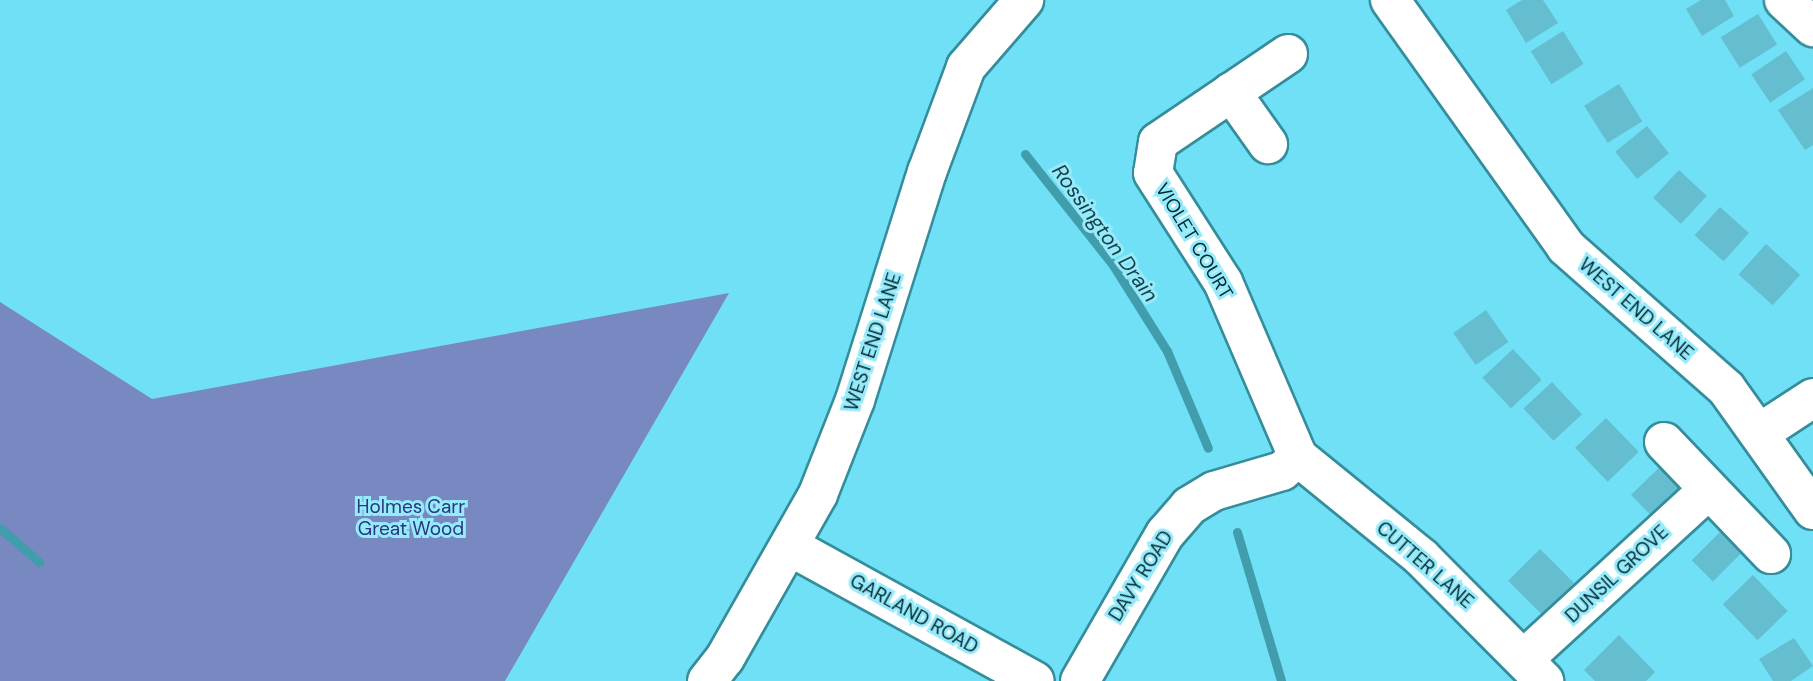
<!DOCTYPE html>
<html>
<head>
<meta charset="utf-8">
<style>
	body { margin:0 }
	#map { position:relative; width:1813px; height:681px; overflow:hidden; background:#6fe0f5; font-family:"DM Sans",sans-serif }
	div>[style] { position:absolute }
	.forest>* { inset:0; background:#7888c1 }
	.stream>* { height:9px; margin:-4.5px; padding:0 4.5px; transform-origin:4.5px; border-radius:4.5px; background:#419cac }
	.building>* { inset:0; background:#65becf; transform-origin:0 0 }
	.roads { filter:drop-shadow(2px 0 #358d9c) drop-shadow(-2px 0 #358d9c) drop-shadow(0 2px #358d9c) drop-shadow(0 -2px #358d9c) }
	.minor>* { height:38px; margin:-19px; padding:0 19px; transform-origin:19px; border-radius:19px; background:#fff }
	span { translate:-50% -50%; white-space:nowrap; text-align:center; line-height:1.15; -webkit-text-stroke:6px #95eafb; paint-order:stroke }
	.street-label { font-size:19px; color:#02282f }
	.park-label { font-size:19px; color:#2a377c }
	.water-label { font-size:21px; color:#163f47; font-style:italic }
</style>
</head>
<body>
<div id="map">
	<div class="forest">
		<div style="clip-path:polygon(729px 293px,505px 681px,0 681px,0 302px,152px 399px)"></div>
	</div>
	<div class="stream">
		<div style="left:1025px;top:154px;width:142px;rotate:51.6deg"></div>
		<div style="left:1113px;top:265px;width:102px;rotate:57.9deg"></div>
		<div style="left:1167px;top:351px;width:105px;rotate:67.1deg"></div>
		<div style="left:0;top:528px;width:52px;rotate:41.1deg"></div>
		<div style="left:1237px;top:532px;width:155px;rotate:73.5deg"></div>
	</div>
	<div class="building">
		<div style="clip-path:polygon(1522px 0,1543px 0,1558px 23px,1526px 43px,1506px 10px)"></div>
		<div style="clip-path:polygon(1701px 0,1725px 0,1734px 16px,1702px 36px,1686px 9px)"></div>
		<div style="left:1758px;top:14px;width:36px;height:44px;rotate:58deg"></div>
		<div style="left:1563px;top:31px;width:39px;height:38px;rotate:58deg"></div>
		<div style="left:1786px;top:51px;width:34px;height:42px;rotate:56deg"></div>
		<div style="left:1619px;top:84px;width:44px;height:41px;rotate:58deg"></div>
		<div style="clip-path:polygon(1813px 88px,1813px 145px,1805px 150px,1778px 110px)"></div>
		<div style="left:1647px;top:126px;width:35px;height:41px;rotate:51deg"></div>
		<div style="left:1679px;top:170px;width:38px;height:38px;rotate:43deg"></div>
		<div style="left:1720px;top:207px;width:39px;height:38px;rotate:42deg"></div>
		<div style="left:1766px;top:244px;width:46px;height:41px;rotate:42deg"></div>
		<div style="left:1486px;top:310px;width:39px;height:40px;rotate:55deg"></div>
		<div style="left:1513px;top:349px;width:42px;height:42px;rotate:47deg"></div>
		<div style="left:1552px;top:382px;width:44px;height:39px;rotate:47deg"></div>
		<div style="left:1606px;top:418px;width:47px;height:43px;rotate:46deg"></div>
		<div style="left:1662px;top:465px;width:30px;height:43px;rotate:46deg"></div>
		<div style="left:1725px;top:527px;width:30px;height:47px;rotate:45deg"></div>
		<div style="left:1540px;top:549px;width:48px;height:45px;rotate:45deg"></div>
		<div style="left:1753px;top:575px;width:50px;height:42px;rotate:46deg"></div>
		<div style="clip-path:polygon(1619px 635px,1655px 672px,1646px 681px,1595px 681px,1584px 670px)"></div>
		<div style="clip-path:polygon(1794px 638px,1813px 666px,1791px 681px,1773px 681px,1759px 659px)"></div>
	</div>
	<div class="roads">
		<div class="minor">
			<div style="left:1390px;top:0;width:303px;rotate:54.5deg"></div>
			<div style="left:1566px;top:247px;width:213px;rotate:41.4deg"></div>
			<div style="left:1726px;top:388px;width:150px;rotate:54.5deg"></div>
			<div style="left:1784px;top:0;width:40px;rotate:43deg"></div>
			<div style="left:1288px;top:54px;width:157px;rotate:145.9deg"></div>
			<div style="left:1158px;top:142px;width:31px;rotate:99deg"></div>
			<div style="left:1153px;top:173px;width:130px;rotate:57.3deg"></div>
			<div style="left:1223px;top:282px;width:190px;rotate:66.8deg"></div>
			<div style="left:1298px;top:457px;width:159px;rotate:39.1deg"></div>
			<div style="left:1421px;top:557px;width:175px;rotate:45.2deg"></div>
			<div style="left:1231px;top:92px;width:64px;rotate:54.6deg"></div>
			<div style="left:1761px;top:432px;width:62px;rotate:-33.2deg"></div>
			<div style="left:1664px;top:442px;width:155px;rotate:46.3deg"></div>
			<div style="left:791px;top:547px;width:278px;rotate:28.8deg"></div>
			<div style="left:1526px;top:657px;width:247px;rotate:-42.5deg"></div>
			<div style="left:707px;top:681px;width:29px;rotate:-52deg"></div>
			<div style="left:725px;top:658px;width:189px;rotate:-60.4deg"></div>
			<div style="left:818px;top:494px;width:101px;rotate:-68.5deg"></div>
			<div style="left:855px;top:400px;width:239px;rotate:-72.5deg"></div>
			<div style="left:927px;top:172px;width:112px;rotate:-69.6deg"></div>
			<div style="left:966px;top:67px;width:89px;rotate:-49.1deg"></div>
			<div style="left:1080px;top:681px;width:170px;rotate:-60deg"></div>
			<div style="left:1165px;top:534px;width:37px;rotate:-49deg"></div>
			<div style="left:1189px;top:506px;width:29px;rotate:-31deg"></div>
			<div style="left:1214px;top:491px;width:71px;rotate:-16.4deg"></div>
			<div style="left:1282px;top:471px;width:21px;rotate:-41deg"></div>
		</div>
	</div>
	<div class="street-label">
		<span style="left:1194px;top:241px;rotate:59deg">VIOLET COURT</span>
		<span style="left:1636px;top:309px;rotate:41deg">WEST END LANE</span>
		<span style="left:873px;top:342px;rotate:-72deg">WEST END LANE</span>
		<span style="left:1425px;top:565px;rotate:41deg">CUTTER LANE</span>
		<span style="left:1617px;top:574px;rotate:-43deg">DUNSIL GROVE</span>
		<span style="left:1141px;top:576px;rotate:-58deg">DAVY ROAD</span>
		<span style="left:914px;top:614px;rotate:29deg">GARLAND ROAD</span>
	</div>
	<div class="park-label">
		<span style="left:411px;top:518px">Holmes Carr<br>Great Wood</span>
	</div>
	<div class="water-label">
		<span style="left:1105px;top:233px;rotate:54deg">Rossington Drain</span>
	</div>
</div>
</body>
</html>
